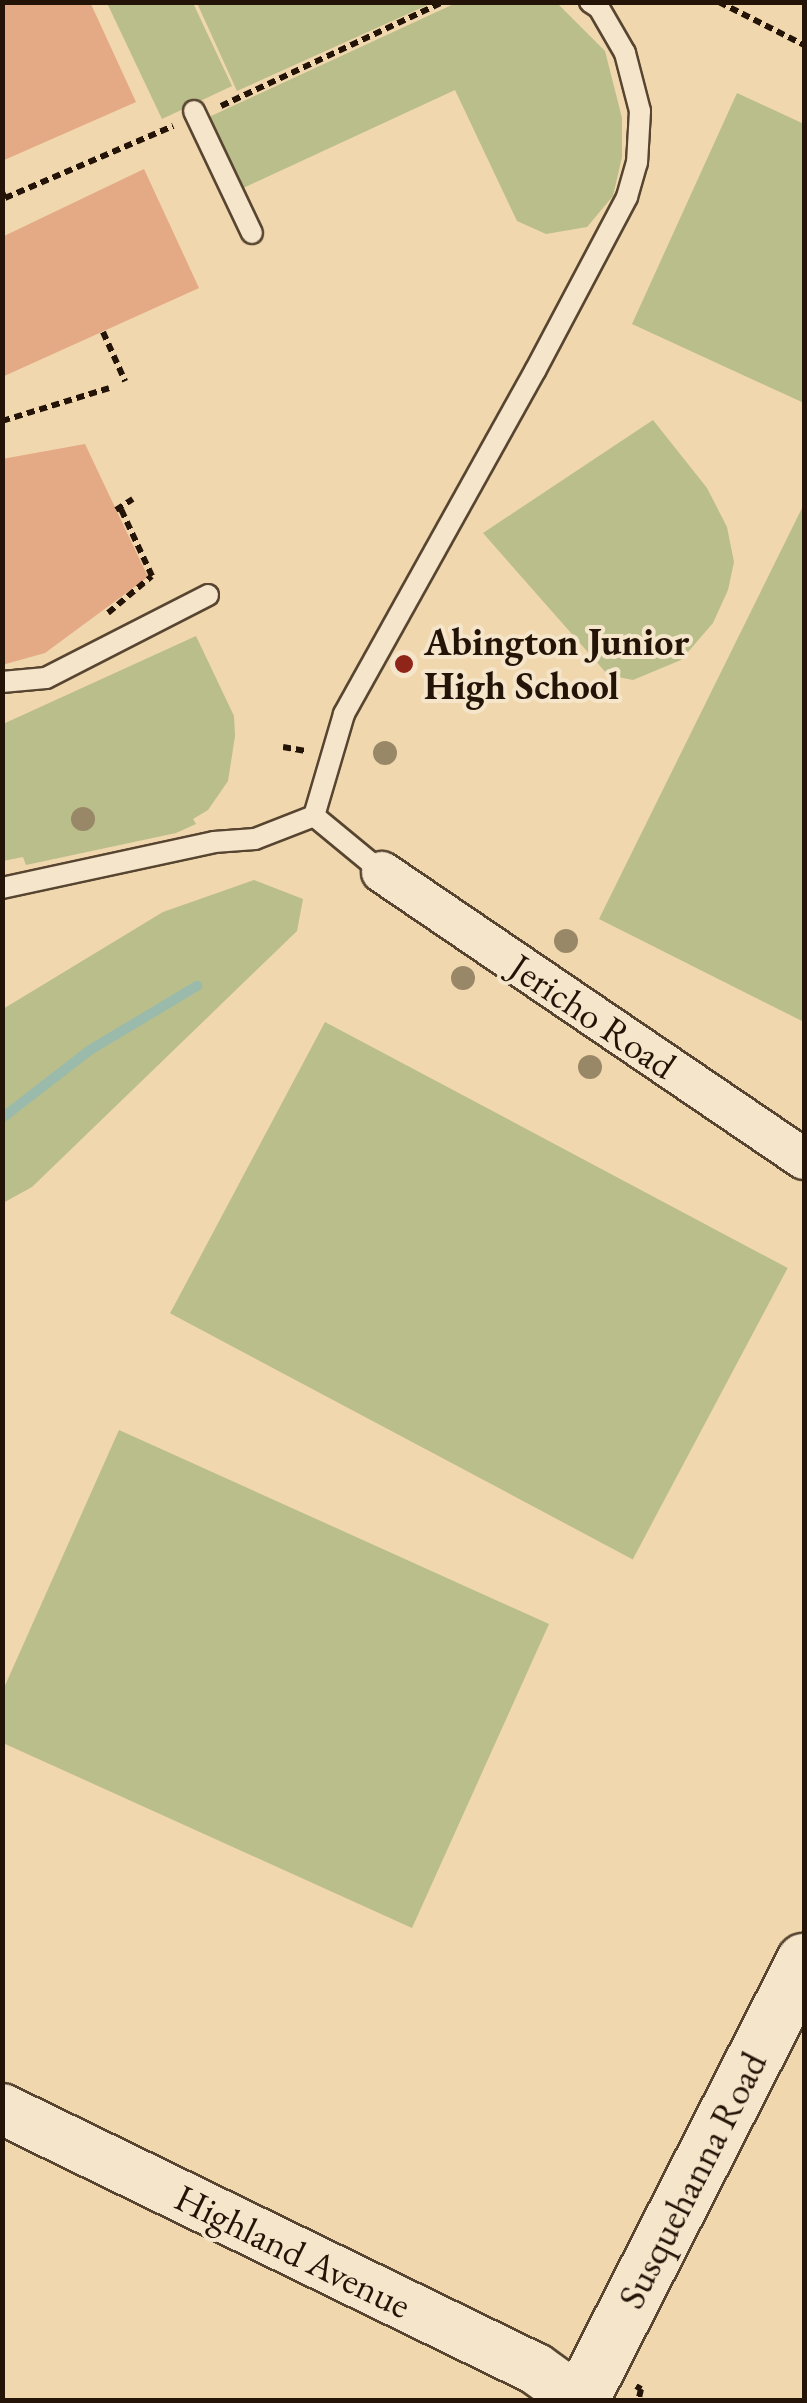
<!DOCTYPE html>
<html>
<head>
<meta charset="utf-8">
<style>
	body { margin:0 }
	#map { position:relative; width:807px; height:2403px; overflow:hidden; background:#f0d7ad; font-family:"EB Garamond",serif }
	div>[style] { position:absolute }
	.green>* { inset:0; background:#b9be8a; transform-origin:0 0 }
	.stream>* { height:10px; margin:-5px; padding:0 5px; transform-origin:5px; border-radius:5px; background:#9abaab }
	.building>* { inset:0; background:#e4a985 }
	.path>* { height:6px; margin-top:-3px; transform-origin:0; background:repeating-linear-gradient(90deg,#241408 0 8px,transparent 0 13px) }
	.roads { filter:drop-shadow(2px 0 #574531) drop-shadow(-2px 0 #574531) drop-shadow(0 2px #574531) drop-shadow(0 -2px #574531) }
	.service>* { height:20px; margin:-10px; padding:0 10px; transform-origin:10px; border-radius:10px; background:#f5e5ca }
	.minor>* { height:40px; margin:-20px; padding:0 20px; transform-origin:20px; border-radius:20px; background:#f5e5ca }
	.tertiary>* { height:50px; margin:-25px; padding:0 25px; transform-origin:25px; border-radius:25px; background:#f5e5ca }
	.secondary>* { height:55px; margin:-27.5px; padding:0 27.5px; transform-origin:27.5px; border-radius:27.5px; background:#f5e5ca }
	.trees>* { width:24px; height:24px; margin:-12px; border-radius:50%; background:#998868 }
	.dots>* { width:28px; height:28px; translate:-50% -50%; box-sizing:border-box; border:5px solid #f5e5ca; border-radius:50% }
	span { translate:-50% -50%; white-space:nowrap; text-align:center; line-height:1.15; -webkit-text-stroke:8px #f5e5ca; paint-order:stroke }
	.poi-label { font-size:38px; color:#241408; font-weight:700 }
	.left { translate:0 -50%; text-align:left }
	.street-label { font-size:38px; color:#241408 }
	.frame { position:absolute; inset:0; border:5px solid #241408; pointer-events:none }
</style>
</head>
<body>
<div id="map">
	<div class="green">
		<div style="clip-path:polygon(107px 3px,193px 3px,232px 86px,162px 119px)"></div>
		<div style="clip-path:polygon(197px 3px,432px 3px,237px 91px)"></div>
		<div style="clip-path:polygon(456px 3px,557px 3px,605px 51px,622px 118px,622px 157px,613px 196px,587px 227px,546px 234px,517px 221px,455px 90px,241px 189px,209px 117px)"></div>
		<div style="clip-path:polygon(737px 93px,804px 124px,804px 403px,632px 324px)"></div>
		<div style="clip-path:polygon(653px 420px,707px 488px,727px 527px,734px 562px,728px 590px,713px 623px,681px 660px,633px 680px,608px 675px,483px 533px)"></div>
		<div style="clip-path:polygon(804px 504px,804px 1022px,599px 919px)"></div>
		<div style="clip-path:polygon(196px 636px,234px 716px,235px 736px,228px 781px,208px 810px,193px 819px,196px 824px,176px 833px,26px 865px,23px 857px,3px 861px,3px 724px)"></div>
		<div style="clip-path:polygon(254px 880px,303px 899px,297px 931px,32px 1187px,3px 1203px,3px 1009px,163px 912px)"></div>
		<div style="left:325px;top:1022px;width:524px;height:330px;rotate:28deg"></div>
		<div style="clip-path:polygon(119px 1430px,549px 1624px,412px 1928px,3px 1743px,3px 1690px)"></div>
	</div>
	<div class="stream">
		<div style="left:2px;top:1118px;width:111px;rotate:-37.7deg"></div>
		<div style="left:90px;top:1050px;width:125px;rotate:-30.9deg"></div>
	</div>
	<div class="building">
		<div style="clip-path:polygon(2px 2px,90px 2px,136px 102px,2px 161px)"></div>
		<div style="clip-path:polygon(144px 169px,199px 288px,2px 377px,2px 237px)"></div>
		<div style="clip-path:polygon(85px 444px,148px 577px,45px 653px,2px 665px,2px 459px)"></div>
	</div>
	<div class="path">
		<div style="left:719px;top:2px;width:95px;rotate:26.8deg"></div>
		<div style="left:221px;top:106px;width:245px;rotate:-25.1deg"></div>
		<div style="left:2px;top:192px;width:7px;rotate:63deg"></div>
		<div style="left:5px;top:198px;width:183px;rotate:-23.2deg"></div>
		<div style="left:103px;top:332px;width:54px;rotate:65.8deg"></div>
		<div style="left:2px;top:421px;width:112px;rotate:-17.1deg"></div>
		<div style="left:116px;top:510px;width:20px;rotate:-33deg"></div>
		<div style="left:108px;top:613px;width:57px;rotate:-40.1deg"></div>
		<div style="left:152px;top:576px;width:76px;rotate:-114.9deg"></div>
		<div style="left:283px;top:747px;width:23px;rotate:10deg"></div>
		<div style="left:636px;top:2386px;width:6px;rotate:31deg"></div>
		<div style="left:641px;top:2389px;width:9px;rotate:103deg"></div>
	</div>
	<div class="roads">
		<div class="service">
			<div style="left:194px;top:111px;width:135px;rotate:64.6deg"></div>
			<div style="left:2px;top:682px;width:44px;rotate:-5.2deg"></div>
			<div style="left:46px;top:678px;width:182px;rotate:-27.1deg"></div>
			<div style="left:382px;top:872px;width:88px;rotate:-140.5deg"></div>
			<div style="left:314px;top:816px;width:106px;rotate:-73.6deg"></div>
			<div style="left:344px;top:714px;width:393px;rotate:-60.9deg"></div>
			<div style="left:535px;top:371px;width:197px;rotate:-62.1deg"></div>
			<div style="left:627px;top:197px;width:35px;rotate:-74deg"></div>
			<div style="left:637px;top:163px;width:52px;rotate:-86.7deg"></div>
			<div style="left:640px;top:111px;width:60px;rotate:-104.5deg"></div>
			<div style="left:625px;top:53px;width:52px;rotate:-120deg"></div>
			<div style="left:599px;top:8px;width:11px;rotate:-146deg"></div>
			<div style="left:2px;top:888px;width:217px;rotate:-12.2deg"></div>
			<div style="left:214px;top:842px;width:41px;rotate:-4.2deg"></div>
			<div style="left:255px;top:839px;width:63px;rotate:-21.3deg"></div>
		</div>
		<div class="minor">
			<div style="left:382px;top:872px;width:510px;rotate:34.22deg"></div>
		</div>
		<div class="tertiary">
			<div style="left:2px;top:2109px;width:594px;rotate:25.96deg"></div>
			<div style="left:536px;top:2369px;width:53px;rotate:35.8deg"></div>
		</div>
		<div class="secondary">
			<div style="left:580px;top:2400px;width:493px;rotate:-63deg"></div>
		</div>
	</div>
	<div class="trees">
		<div style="left:385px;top:753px"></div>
		<div style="left:83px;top:819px"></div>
		<div style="left:566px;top:941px"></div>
		<div style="left:463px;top:978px"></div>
		<div style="left:590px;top:1067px"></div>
	</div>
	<div class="dots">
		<div style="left:404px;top:664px;background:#8f2418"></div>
	</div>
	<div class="poi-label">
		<span class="left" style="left:424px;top:664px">Abington Junior<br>High School</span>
	</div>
	<div class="street-label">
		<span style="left:593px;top:1016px;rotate:34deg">Jericho Road</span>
		<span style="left:692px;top:2180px;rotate:-63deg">Susquehanna Road</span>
		<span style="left:293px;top:2251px;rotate:26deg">Highland Avenue</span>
	</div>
	<div class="frame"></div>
</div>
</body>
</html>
